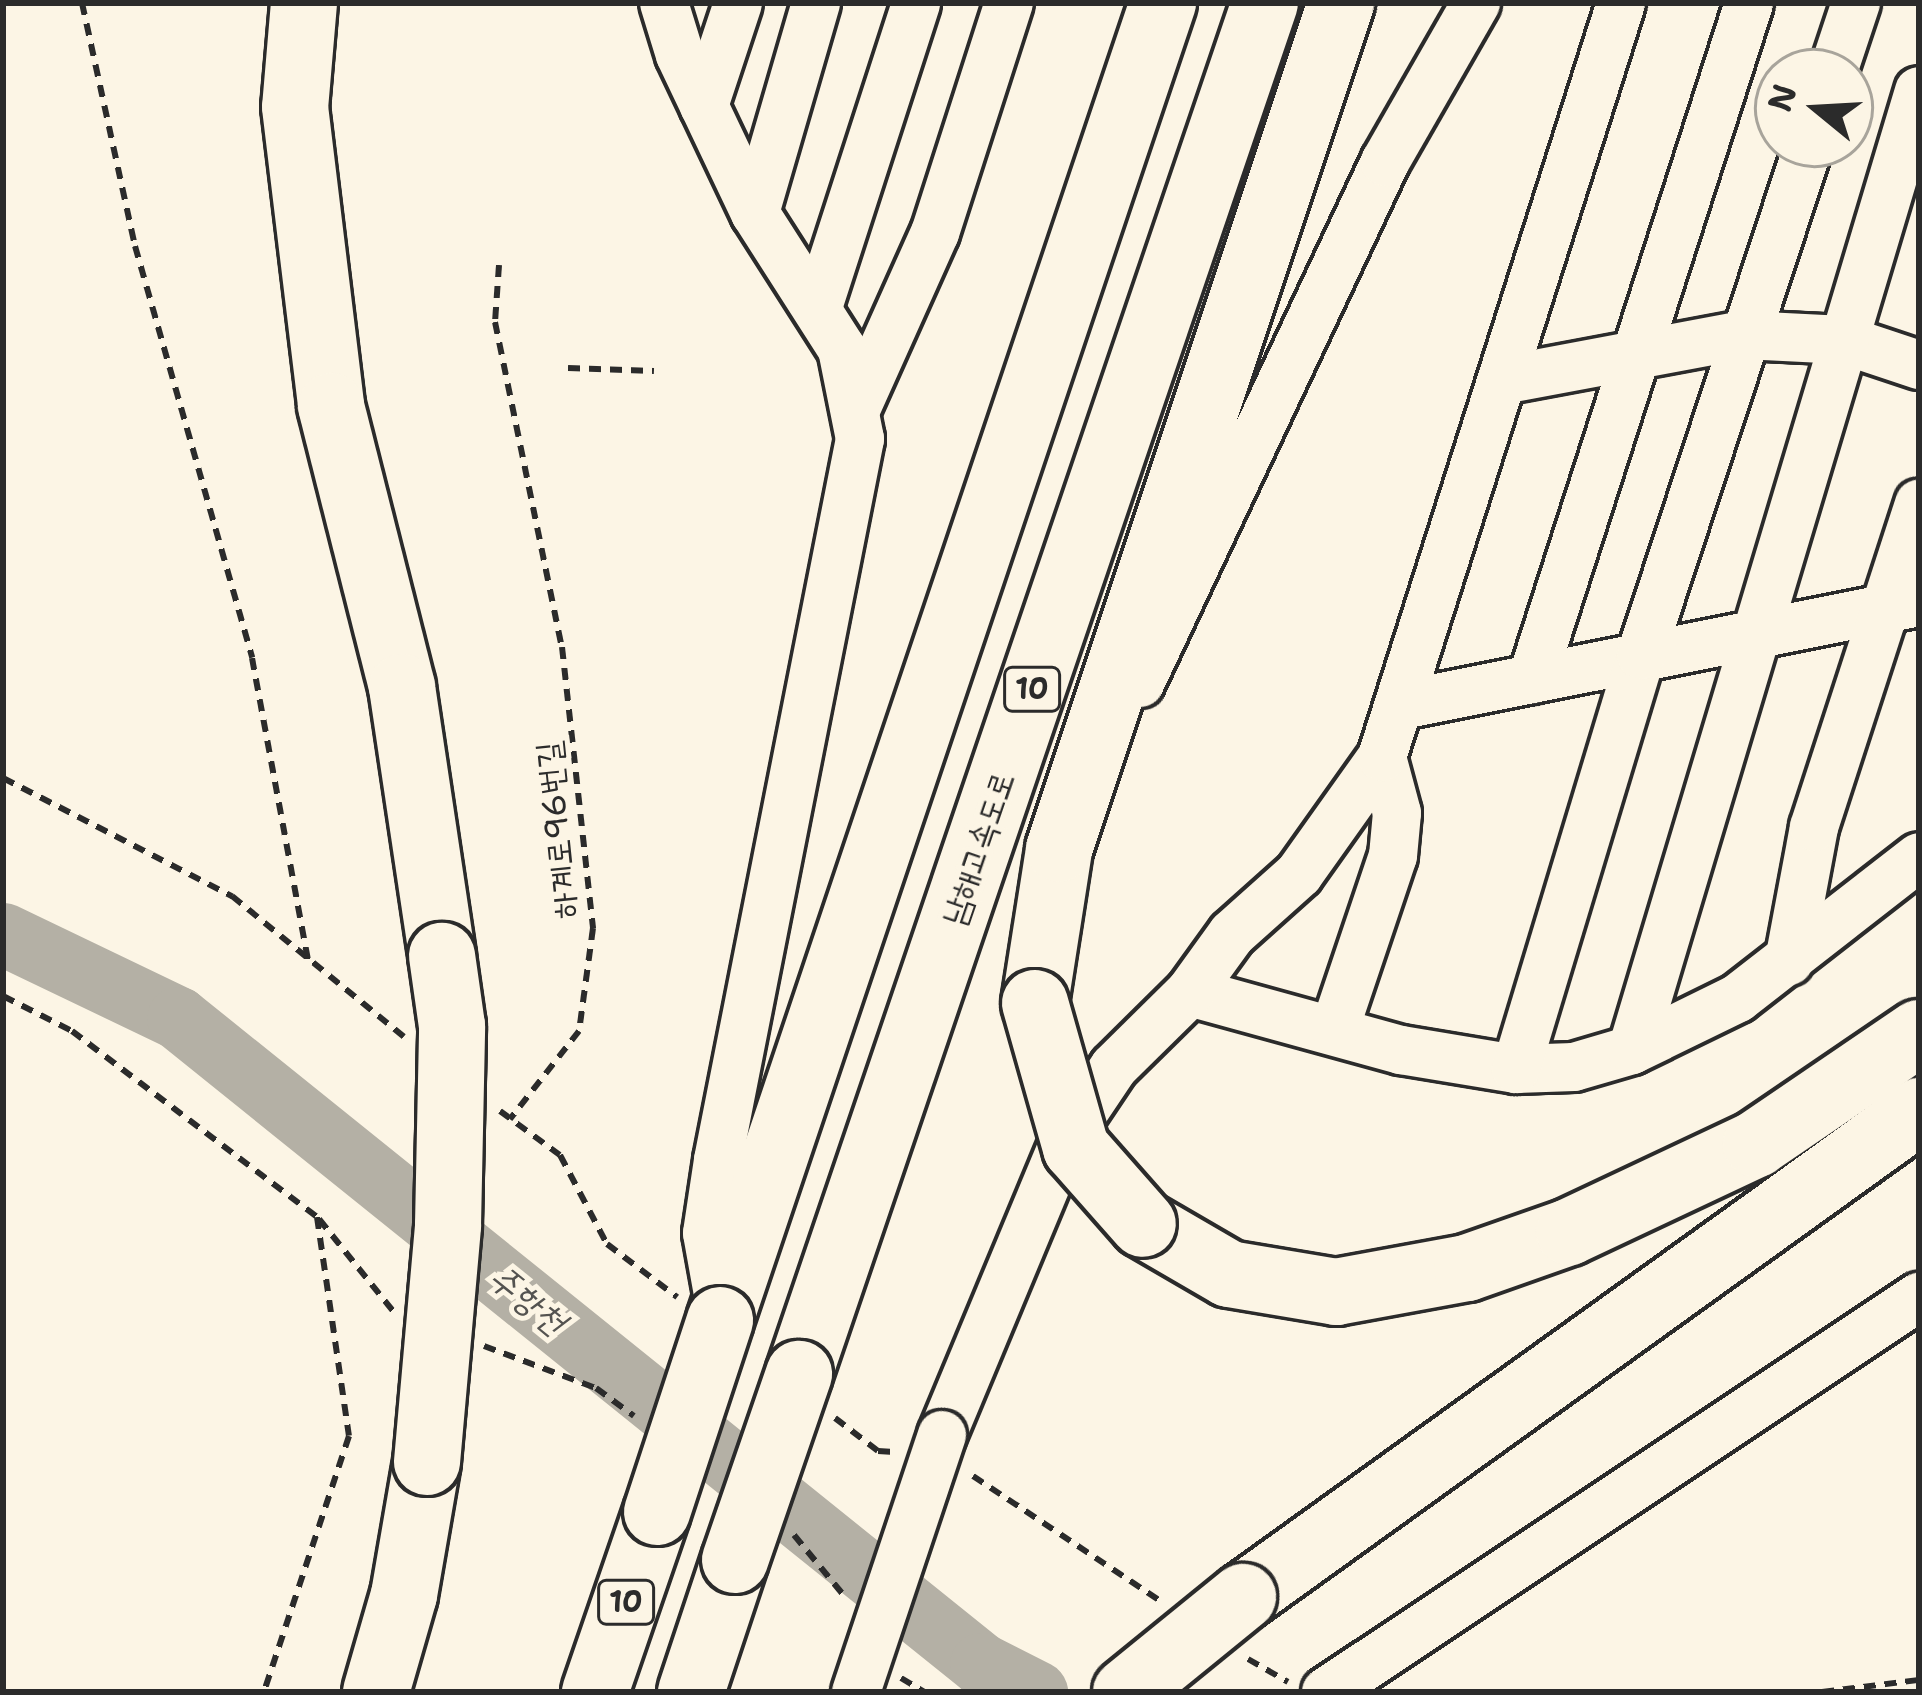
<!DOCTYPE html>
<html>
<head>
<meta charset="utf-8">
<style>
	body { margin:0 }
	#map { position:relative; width:1922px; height:1695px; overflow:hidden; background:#fcf5e5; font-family:"Shantell Sans","Poor Story",sans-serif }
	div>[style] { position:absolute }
	.river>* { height:63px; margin:-31.5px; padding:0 31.5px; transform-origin:31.5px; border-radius:31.5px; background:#b4b0a5 }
	.path>* { height:6px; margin-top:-3px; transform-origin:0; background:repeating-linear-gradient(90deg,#2b2b2b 0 12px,transparent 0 21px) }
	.roads { filter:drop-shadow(3px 0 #2b2b2b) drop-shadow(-3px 0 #2b2b2b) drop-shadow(0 3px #2b2b2b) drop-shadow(0 -3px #2b2b2b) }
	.minor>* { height:48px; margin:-24px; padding:0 24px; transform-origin:24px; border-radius:24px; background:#fcf5e5 }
	.highway>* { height:66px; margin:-33px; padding:0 33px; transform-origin:33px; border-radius:33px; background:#fcf5e5 }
	.bridges { filter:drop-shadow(3px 0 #2b2b2b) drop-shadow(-3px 0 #2b2b2b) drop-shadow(0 3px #2b2b2b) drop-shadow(0 -3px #2b2b2b) }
	.minor-bridge>* { height:48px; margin:-24px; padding:0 24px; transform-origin:24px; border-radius:24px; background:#fcf5e5 }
	.highway-bridge>* { height:66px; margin:-33px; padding:0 33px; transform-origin:33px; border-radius:33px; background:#fcf5e5 }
	span { translate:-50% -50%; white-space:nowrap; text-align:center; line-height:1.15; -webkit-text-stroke:10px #fcf5e5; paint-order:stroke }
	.shield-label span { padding:3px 9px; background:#fcf5e5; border:3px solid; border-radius:9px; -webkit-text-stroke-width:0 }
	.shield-label { font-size:30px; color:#2b2b2b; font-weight:700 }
	.street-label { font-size:33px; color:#2b2b2b }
	.water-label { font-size:36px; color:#545350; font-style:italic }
	.frame { position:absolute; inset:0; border:6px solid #2b2b2b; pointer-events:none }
	.north { position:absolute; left:1754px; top:48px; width:120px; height:120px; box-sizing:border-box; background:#fcf5e5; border:3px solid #a8a49b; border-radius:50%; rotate:288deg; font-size:33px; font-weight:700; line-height:48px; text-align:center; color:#2b2b2b }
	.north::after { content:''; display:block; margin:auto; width:42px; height:54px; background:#2b2b2b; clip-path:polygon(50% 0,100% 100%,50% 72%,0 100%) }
</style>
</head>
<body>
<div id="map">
	<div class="river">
		<div style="left:3px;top:934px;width:194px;rotate:25.6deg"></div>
		<div style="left:178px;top:1018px;width:1031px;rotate:38.82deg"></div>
		<div style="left:981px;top:1664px;width:62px;rotate:27deg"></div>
	</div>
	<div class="path">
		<div style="left:82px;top:3px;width:249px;rotate:77.7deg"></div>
		<div style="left:135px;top:246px;width:428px;rotate:74.1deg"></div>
		<div style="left:252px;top:658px;width:307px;rotate:79.5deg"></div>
		<div style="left:499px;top:265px;width:57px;rotate:94deg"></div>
		<div style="left:495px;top:322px;width:332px;rotate:78.4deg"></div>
		<div style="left:562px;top:647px;width:283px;rotate:83.7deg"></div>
		<div style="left:593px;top:928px;width:104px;rotate:97.7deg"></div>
		<div style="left:579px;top:1031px;width:112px;rotate:128.1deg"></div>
		<div style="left:568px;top:368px;width:86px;rotate:2deg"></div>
		<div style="left:3px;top:778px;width:258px;rotate:27.3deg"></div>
		<div style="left:232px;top:896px;width:222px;rotate:39.3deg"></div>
		<div style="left:3px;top:996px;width:77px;rotate:26.9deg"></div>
		<div style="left:72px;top:1031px;width:308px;rotate:37.2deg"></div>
		<div style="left:317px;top:1217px;width:221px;rotate:81.7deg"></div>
		<div style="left:349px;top:1436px;width:270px;rotate:108.4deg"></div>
		<div style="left:500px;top:1111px;width:74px;rotate:36.3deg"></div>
		<div style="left:560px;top:1155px;width:101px;rotate:62.2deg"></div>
		<div style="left:607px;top:1244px;width:88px;rotate:37.1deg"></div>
		<div style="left:319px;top:1219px;width:118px;rotate:51.2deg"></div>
		<div style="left:484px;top:1346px;width:120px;rotate:20.6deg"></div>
		<div style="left:596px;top:1388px;width:47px;rotate:36.4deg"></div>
		<div style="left:835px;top:1418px;width:54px;rotate:37.5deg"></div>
		<div style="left:878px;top:1451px;width:16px;rotate:4deg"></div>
		<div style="left:973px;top:1476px;width:227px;rotate:33.7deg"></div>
		<div style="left:794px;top:1535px;width:82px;rotate:50.5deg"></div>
		<div style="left:1248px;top:1659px;width:46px;rotate:29.9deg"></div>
		<div style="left:901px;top:1678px;width:27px;rotate:31deg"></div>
		<div style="left:1822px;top:1692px;width:98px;rotate:-7.1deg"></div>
	</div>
	<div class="roads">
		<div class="minor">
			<div style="left:664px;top:3px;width:54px;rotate:72.9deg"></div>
			<div style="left:680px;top:55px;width:175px;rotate:64.6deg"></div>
			<div style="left:1833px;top:72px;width:73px;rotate:-71.6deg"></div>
			<div style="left:704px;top:106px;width:108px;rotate:-71.7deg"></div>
			<div style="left:819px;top:304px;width:316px;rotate:-72.1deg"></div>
			<div style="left:1503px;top:380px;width:245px;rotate:-10.6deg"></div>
			<div style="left:1744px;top:335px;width:100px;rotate:2.9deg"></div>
			<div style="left:1844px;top:340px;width:79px;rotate:18.4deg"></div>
			<div style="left:857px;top:407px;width:191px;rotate:-65.9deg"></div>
			<div style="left:935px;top:233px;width:242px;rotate:-72.2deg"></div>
			<div style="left:1532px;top:679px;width:710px;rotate:-72.2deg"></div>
			<div style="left:1140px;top:683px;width:576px;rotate:-64.81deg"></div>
			<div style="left:1385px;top:162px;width:183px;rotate:-60.2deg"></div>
			<div style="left:1402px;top:705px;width:527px;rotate:-11.27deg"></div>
			<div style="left:1789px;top:961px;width:136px;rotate:-79.4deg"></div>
			<div style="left:1814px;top:827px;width:340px;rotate:-72deg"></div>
			<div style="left:1190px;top:992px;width:219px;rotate:15.4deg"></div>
			<div style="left:1401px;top:1050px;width:117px;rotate:9.4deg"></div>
			<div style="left:1516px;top:1069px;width:58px;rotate:-2deg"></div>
			<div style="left:1574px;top:1067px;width:60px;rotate:-16.3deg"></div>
			<div style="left:1632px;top:1050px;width:118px;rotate:-26.1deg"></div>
			<div style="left:1738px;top:998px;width:229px;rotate:-37.9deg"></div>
			<div style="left:1335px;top:1028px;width:182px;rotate:-71.4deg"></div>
			<div style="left:1393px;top:856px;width:43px;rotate:-84.7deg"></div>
			<div style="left:1397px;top:813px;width:58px;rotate:-105deg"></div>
			<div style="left:1632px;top:1050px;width:1001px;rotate:-73.34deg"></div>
			<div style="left:1516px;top:1069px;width:432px;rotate:-73.2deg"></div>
			<div style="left:1641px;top:655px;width:538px;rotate:-71.8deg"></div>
			<div style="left:721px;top:1311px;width:79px;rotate:-100.2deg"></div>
			<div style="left:707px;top:1233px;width:74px;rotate:-81.4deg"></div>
			<div style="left:718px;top:1160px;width:735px;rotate:-78.86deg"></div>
			<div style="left:860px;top:439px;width:92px;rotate:-101.3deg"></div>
			<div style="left:842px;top:349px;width:161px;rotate:-122.6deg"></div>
			<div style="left:755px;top:213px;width:219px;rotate:-73.8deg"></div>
			<div style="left:942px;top:1435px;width:320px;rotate:-67.4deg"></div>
			<div style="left:1065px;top:1140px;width:88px;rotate:-56.1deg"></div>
			<div style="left:1114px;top:1067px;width:107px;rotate:-44.6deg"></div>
			<div style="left:1190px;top:992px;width:72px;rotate:-54.1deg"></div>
			<div style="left:1232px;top:934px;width:90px;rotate:-41.8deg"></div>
			<div style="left:1299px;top:874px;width:143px;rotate:-54.6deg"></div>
			<div style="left:1382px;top:757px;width:791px;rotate:-72.41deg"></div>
			<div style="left:1326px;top:1692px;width:713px;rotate:-33.67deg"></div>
		</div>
		<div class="highway">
			<div style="left:304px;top:3px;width:104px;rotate:94.9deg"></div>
			<div style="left:295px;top:107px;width:301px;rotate:83.1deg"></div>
			<div style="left:331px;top:406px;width:290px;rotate:75.8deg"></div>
			<div style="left:402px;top:687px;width:272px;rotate:81.5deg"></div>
			<div style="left:1035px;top:1003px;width:156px;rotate:-81.1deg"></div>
			<div style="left:1059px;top:849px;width:892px;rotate:-71.57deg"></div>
			<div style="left:1143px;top:1224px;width:99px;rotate:30.2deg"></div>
			<div style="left:1229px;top:1274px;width:109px;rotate:9.5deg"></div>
			<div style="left:1336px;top:1292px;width:133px;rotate:-10.4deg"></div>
			<div style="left:1467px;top:1268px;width:108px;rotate:-19.4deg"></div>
			<div style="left:1569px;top:1232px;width:207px;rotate:-25.2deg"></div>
			<div style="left:1756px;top:1144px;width:197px;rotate:-34.3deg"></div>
			<div style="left:720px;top:1320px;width:1390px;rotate:-71.41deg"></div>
			<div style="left:799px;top:1374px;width:1448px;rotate:-71.23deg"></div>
			<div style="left:1243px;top:1597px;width:833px;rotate:-35.71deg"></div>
			<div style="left:376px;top:1692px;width:101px;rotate:-73.9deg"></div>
			<div style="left:404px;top:1595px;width:135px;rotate:-80.2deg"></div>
			<div style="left:595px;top:1692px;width:190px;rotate:-71deg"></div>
			<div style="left:691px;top:1692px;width:139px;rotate:-71.6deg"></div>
		</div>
	</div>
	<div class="bridges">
		<div class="minor-bridge">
			<div style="left:856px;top:1692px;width:271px;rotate:-71.5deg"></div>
		</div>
		<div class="highway-bridge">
			<div style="left:1035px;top:1003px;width:151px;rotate:74.2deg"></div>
			<div style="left:1076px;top:1148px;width:101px;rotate:48.6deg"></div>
			<div style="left:427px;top:1462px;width:238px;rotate:-84.9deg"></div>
			<div style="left:448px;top:1225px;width:199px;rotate:-88.8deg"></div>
			<div style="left:452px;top:1026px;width:71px;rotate:-98.1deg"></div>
			<div style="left:657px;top:1512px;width:202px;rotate:-71.8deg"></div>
			<div style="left:735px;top:1560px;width:197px;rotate:-71deg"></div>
			<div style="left:1126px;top:1692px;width:151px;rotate:-39.1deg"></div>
		</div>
	</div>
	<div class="shield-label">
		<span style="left:1032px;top:689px">10</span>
		<span style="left:626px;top:1602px">10</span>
	</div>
	<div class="street-label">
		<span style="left:557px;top:830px;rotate:-96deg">하계로96번길</span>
		<span style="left:978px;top:848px;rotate:-71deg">남해고속도로</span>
	</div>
	<div class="water-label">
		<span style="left:528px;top:1299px;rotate:39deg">주항천</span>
	</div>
	<div class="frame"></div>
	<div class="north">N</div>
</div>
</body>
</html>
